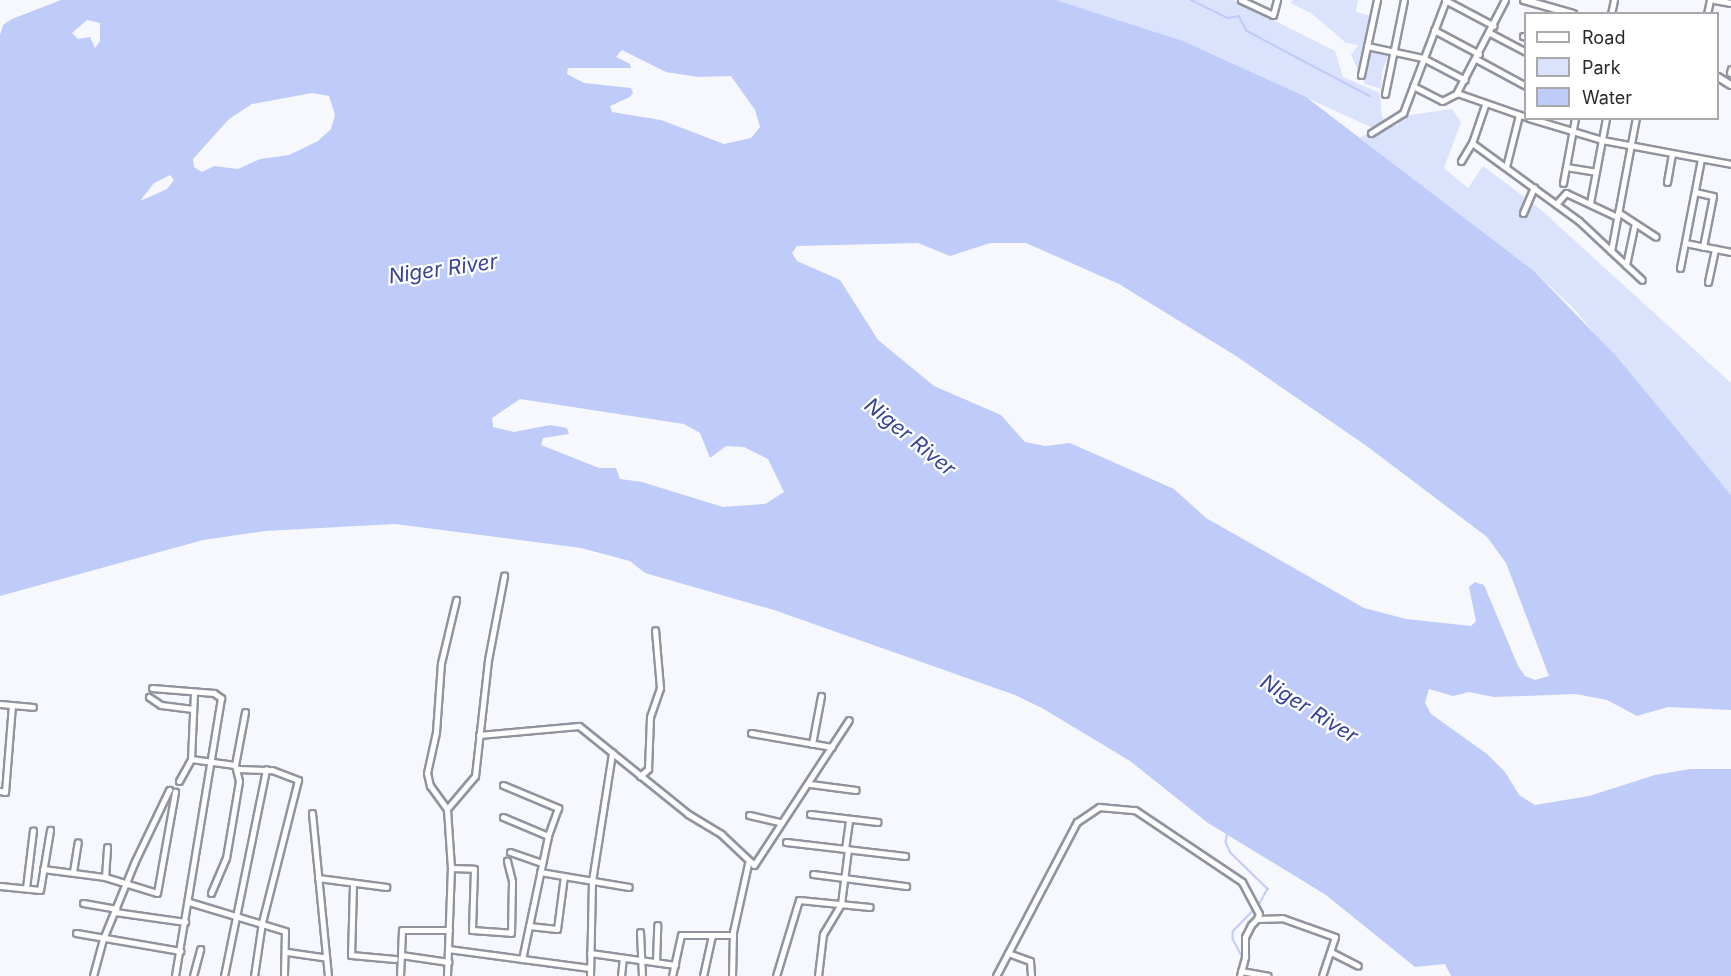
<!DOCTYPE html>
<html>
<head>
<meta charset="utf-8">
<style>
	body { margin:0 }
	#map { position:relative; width:1731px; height:976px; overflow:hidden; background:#f7f8fd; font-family:Inter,sans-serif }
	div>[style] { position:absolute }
	.green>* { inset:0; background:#dbe2fb }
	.water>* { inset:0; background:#bfcbf8 }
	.stream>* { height:1.5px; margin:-0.75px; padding:0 0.75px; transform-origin:0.75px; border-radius:0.75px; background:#bfcbf8 }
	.roads { filter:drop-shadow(2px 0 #91949f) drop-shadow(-2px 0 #91949f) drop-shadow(0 2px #91949f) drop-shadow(0 -2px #91949f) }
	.minor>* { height:5px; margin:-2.5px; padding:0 2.5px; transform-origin:2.5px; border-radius:2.5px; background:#fff }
	.major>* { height:6px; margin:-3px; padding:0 3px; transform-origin:3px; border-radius:3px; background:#fff }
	span { translate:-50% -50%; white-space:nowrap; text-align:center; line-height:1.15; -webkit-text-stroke:4.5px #fff; paint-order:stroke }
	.water-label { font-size:21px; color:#374397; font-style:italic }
	.legend { position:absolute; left:1524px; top:12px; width:195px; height:108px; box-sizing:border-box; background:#fff; border:2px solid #a9a9ab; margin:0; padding:8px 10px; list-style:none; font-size:18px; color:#27292d }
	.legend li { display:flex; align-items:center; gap:12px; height:30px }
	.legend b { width:30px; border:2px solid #a9a9ab }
</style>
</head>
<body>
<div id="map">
	<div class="green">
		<div style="clip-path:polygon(1056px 0,1234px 0,1335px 51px,1343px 77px,1380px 93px,1382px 117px,1397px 126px,1403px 116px,1452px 109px,1461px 122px,1444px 168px,1468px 188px,1483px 166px,1539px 208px,1731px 383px,1731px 495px,1574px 309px,1534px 271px,1360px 138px,1375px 129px,1183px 41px)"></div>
		<div style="clip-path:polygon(1293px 0,1358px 0,1356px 12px,1371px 16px,1370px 48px,1388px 57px,1382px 71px,1381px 89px,1365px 84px,1351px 55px,1358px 45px,1346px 43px,1311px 13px,1290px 3px)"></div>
	</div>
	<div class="water">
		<div style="clip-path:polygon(evenodd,61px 0,1056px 0,1183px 41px,1306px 97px,1534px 271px,1616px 356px,1731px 495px,1731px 710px,1668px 707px,1637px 716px,1607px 700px,1576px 694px,1494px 697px,1469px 692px,1453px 696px,1429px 689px,1425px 703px,1431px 714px,1487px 754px,1505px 772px,1519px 795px,1535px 805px,1589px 796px,1655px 775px,1690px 769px,1731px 769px,1731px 976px,1451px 976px,1445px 964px,1415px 967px,1326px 895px,1208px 823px,1130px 761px,1042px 708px,1015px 695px,774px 610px,645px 573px,630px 561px,581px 548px,395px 524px,265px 531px,203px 540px,0 596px,0 35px,3px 25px,12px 19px,61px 0,87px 20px,100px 23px,100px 41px,95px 48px,90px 37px,78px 39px,72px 33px,87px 20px,61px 0,622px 50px,666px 72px,698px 77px,731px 76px,755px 110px,760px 127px,751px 138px,724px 144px,661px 120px,612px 112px,610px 106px,630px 97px,633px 93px,631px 88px,584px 83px,567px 74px,568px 68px,631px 68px,630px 64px,616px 57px,622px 50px,61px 0,312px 93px,329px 96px,335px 115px,331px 129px,318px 141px,289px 155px,260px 159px,238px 169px,214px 166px,202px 172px,194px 167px,193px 159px,229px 119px,252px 104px,312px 93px,61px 0,170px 175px,174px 180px,167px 189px,140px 201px,154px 183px,170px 175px,61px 0,918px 243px,950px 256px,990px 243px,1026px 243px,1119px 284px,1236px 356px,1368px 447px,1487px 537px,1506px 563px,1549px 676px,1535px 680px,1525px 676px,1518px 666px,1484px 585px,1475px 582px,1469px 587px,1476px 621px,1471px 626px,1406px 619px,1364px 608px,1206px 518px,1174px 489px,1070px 443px,1045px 446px,1025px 442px,1001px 415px,934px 386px,878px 340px,840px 280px,797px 261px,792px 253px,797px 246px,918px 243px,61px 0,520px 399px,684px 424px,700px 433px,710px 458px,726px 446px,744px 447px,768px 459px,784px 492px,765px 504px,723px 507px,642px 482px,620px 479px,616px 468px,599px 468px,541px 445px,543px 438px,569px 434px,567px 428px,550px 425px,514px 432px,493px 427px,492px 418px,520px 399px)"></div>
	</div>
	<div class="stream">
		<div style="left:1191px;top:0;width:41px;rotate:25.9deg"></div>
		<div style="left:1228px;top:18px;width:11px;rotate:-10deg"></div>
		<div style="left:1239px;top:16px;width:17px;rotate:62deg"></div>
		<div style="left:1247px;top:31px;width:139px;rotate:27.9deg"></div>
		<div style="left:1228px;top:833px;width:9px;rotate:103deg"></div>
		<div style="left:1226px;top:842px;width:12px;rotate:66deg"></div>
		<div style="left:1231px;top:853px;width:52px;rotate:44.2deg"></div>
		<div style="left:1268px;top:889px;width:18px;rotate:119deg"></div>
		<div style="left:1259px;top:905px;width:37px;rotate:134deg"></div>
		<div style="left:1233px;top:932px;width:7px;rotate:90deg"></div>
		<div style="left:1233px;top:939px;width:19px;rotate:62deg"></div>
	</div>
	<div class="roads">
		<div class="minor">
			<div style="left:1241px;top:0;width:35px;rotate:25deg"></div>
			<div style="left:1273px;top:15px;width:16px;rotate:-75deg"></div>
			<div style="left:1445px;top:0;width:55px;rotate:28deg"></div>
			<div style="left:1714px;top:0;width:17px;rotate:10deg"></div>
			<div style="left:1611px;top:14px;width:14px;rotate:-78deg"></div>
			<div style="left:1707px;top:14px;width:14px;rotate:-78deg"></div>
			<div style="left:1434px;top:30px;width:51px;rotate:28.1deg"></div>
			<div style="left:1490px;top:33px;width:41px;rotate:27.8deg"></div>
			<div style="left:1523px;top:36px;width:3px;rotate:18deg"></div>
			<div style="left:1367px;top:46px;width:57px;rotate:12.1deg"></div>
			<div style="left:1423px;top:58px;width:47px;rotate:27.6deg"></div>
			<div style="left:1476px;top:59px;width:57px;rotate:28.4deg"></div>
			<div style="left:1730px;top:73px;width:4px;rotate:-76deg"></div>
			<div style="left:1361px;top:75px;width:77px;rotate:-78deg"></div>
			<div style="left:1413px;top:86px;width:33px;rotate:27deg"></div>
			<div style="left:1442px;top:101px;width:16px;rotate:-27deg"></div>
			<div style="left:1456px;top:94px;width:106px;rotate:-62.5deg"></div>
			<div style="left:1457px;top:93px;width:73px;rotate:19.2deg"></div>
			<div style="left:1385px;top:94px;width:96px;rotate:-78.6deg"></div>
			<div style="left:1529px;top:118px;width:76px;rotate:16.8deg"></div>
			<div style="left:1602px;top:140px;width:131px;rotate:10.5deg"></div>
			<div style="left:1371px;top:133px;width:38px;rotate:-32deg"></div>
			<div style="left:1403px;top:113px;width:121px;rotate:-69.2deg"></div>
			<div style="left:1472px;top:143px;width:132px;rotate:36.1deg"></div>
			<div style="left:1579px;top:221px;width:86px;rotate:43.1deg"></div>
			<div style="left:1461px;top:161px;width:21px;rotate:-59deg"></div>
			<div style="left:1472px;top:143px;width:40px;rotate:-71.1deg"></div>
			<div style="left:1506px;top:167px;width:54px;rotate:-76deg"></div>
			<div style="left:1566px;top:167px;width:30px;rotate:9deg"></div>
			<div style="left:1667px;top:182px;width:28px;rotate:-80deg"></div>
			<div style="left:1563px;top:183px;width:66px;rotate:-79.5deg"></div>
			<div style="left:1695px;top:192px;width:18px;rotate:13deg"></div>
			<div style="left:1713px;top:196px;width:52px;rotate:101.1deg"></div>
			<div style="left:1590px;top:203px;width:86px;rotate:-79.3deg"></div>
			<div style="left:1556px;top:204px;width:15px;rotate:-48deg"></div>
			<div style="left:1566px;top:193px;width:56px;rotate:25.2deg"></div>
			<div style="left:1618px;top:212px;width:45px;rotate:33.3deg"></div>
			<div style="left:1523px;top:213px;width:28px;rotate:-67deg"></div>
			<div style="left:1685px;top:243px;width:47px;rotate:11.1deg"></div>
			<div style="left:1611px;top:251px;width:135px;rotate:-79.4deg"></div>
			<div style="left:1626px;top:265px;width:40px;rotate:-78deg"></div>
			<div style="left:1680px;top:268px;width:111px;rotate:-79.1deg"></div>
			<div style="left:1708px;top:282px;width:34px;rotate:-78deg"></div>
			<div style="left:152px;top:688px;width:62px;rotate:4.6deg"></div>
			<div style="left:214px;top:693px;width:9px;rotate:36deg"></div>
			<div style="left:221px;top:698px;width:282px;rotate:99.4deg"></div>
			<div style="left:149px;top:697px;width:14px;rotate:34deg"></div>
			<div style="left:161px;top:705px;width:32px;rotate:7deg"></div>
			<div style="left:0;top:704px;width:33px;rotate:5deg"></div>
			<div style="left:751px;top:733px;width:82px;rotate:9.8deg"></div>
			<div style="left:479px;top:735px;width:100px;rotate:-5.1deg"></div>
			<div style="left:579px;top:726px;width:140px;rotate:38.9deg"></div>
			<div style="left:688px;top:814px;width:39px;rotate:31deg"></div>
			<div style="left:721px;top:834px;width:45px;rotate:43.2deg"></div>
			<div style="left:754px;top:865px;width:173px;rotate:-56.8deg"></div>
			<div style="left:812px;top:744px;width:49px;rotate:-79.4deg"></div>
			<div style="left:191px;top:759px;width:67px;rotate:-87.4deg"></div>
			<div style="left:238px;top:769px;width:34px;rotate:2deg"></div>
			<div style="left:272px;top:770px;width:28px;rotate:21deg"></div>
			<div style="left:298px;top:780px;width:146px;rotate:104.2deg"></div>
			<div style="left:262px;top:922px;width:55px;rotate:98.4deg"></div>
			<div style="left:640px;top:776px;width:11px;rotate:-41deg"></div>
			<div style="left:648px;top:769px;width:52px;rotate:-87.8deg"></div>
			<div style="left:650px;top:717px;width:31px;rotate:-71deg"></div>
			<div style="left:660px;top:688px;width:58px;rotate:-94.9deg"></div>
			<div style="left:179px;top:781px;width:25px;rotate:-61deg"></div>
			<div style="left:191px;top:759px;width:44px;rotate:7.8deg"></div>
			<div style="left:235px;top:765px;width:54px;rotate:-79.3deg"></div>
			<div style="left:810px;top:784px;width:46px;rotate:7.4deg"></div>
			<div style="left:503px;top:785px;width:60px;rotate:22.7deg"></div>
			<div style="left:558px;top:808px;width:30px;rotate:110deg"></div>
			<div style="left:548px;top:836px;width:126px;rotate:101.9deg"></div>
			<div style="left:0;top:791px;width:5px;rotate:11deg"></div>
			<div style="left:5px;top:792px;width:87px;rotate:-85.4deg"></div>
			<div style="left:447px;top:809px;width:43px;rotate:-49.7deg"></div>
			<div style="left:475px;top:776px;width:117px;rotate:-83.6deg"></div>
			<div style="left:488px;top:660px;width:86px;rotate:-79.2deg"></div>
			<div style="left:312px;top:813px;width:164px;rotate:84.4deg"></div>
			<div style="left:810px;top:814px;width:68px;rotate:6.7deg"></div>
			<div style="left:749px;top:815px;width:32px;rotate:13deg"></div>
			<div style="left:503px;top:817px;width:49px;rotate:22.9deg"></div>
			<div style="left:786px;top:842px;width:120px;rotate:6.7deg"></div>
			<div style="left:845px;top:849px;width:30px;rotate:-82deg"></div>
			<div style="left:510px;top:852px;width:34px;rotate:19deg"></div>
			<div style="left:451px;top:868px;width:23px;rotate:2deg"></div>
			<div style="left:474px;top:869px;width:61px;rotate:91.9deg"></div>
			<div style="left:472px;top:930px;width:39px;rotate:4deg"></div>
			<div style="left:511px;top:933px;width:52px;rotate:-88.9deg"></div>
			<div style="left:512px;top:881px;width:21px;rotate:-104deg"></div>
			<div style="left:43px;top:869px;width:63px;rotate:7.4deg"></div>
			<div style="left:105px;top:877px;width:54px;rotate:17.1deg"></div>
			<div style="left:157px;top:893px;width:103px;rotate:-79.9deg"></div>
			<div style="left:73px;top:872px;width:30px;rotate:-81deg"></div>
			<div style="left:540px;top:872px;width:90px;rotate:9.6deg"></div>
			<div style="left:813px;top:874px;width:94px;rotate:7.4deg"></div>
			<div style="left:105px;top:877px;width:30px;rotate:-86deg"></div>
			<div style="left:318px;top:878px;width:69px;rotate:7.5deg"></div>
			<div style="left:353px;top:885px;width:70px;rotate:91.6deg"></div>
			<div style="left:351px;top:955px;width:44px;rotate:5.2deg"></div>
			<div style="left:0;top:886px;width:40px;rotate:5.7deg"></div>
			<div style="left:40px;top:890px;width:61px;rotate:-80.5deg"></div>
			<div style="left:26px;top:888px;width:58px;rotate:-83.1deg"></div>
			<div style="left:211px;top:893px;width:38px;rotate:-67deg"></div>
			<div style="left:226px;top:858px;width:78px;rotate:-80.4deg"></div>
			<div style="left:239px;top:781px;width:16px;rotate:-104deg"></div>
			<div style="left:189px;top:902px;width:100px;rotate:16.8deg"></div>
			<div style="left:285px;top:931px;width:45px;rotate:91.3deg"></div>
			<div style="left:83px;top:903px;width:34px;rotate:10deg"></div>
			<div style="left:115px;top:912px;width:71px;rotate:8.1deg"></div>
			<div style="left:529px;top:926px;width:28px;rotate:6deg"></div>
			<div style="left:557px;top:929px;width:53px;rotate:-82.5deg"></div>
			<div style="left:640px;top:932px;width:44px;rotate:87.4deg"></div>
			<div style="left:76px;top:933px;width:106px;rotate:9.8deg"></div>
			<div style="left:448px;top:949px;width:143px;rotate:7.6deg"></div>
			<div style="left:287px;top:952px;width:37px;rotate:8deg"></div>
			<div style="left:1331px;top:952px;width:30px;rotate:27deg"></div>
			<div style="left:590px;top:953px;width:86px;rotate:8deg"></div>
			<div style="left:1008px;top:953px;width:23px;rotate:20deg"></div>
			<div style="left:1030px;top:961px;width:15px;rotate:86deg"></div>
			<div style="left:401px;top:955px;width:48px;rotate:8.5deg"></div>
			<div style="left:656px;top:962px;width:37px;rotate:-88deg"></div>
			<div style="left:1241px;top:971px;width:27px;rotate:10deg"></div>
			<div style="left:93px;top:976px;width:38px;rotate:-75deg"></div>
			<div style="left:103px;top:939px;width:84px;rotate:-67.7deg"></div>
			<div style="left:135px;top:861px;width:79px;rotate:-64.4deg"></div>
			<div style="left:193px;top:976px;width:28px;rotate:-75deg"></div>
			<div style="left:224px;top:976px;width:211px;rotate:-78.5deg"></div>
			<div style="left:400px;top:976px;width:46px;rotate:-87.5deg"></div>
			<div style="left:402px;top:930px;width:47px"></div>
			<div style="left:447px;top:976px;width:108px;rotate:-87.9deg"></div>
			<div style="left:451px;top:868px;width:59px;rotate:-93.9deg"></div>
			<div style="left:447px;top:809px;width:29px;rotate:-126deg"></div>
			<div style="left:430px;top:786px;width:13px;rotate:-103deg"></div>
			<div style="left:427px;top:773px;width:42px;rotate:-77.6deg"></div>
			<div style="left:436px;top:732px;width:69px;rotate:-85.9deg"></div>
			<div style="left:441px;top:663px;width:65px;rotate:-76.6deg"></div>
			<div style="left:590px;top:976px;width:95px;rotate:-88.8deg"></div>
			<div style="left:592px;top:881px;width:130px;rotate:-81.1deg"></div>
			<div style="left:621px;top:976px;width:18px;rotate:-84deg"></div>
			<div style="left:672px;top:976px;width:42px;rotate:-77.6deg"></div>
			<div style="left:681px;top:935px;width:52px"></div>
			<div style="left:703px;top:976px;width:42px;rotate:-77.6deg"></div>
			<div style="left:732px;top:976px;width:44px;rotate:-88.7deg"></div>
			<div style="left:733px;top:932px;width:70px;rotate:-77.6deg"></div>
			<div style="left:776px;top:976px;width:79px;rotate:-73.2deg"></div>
			<div style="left:799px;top:900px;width:71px;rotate:5.6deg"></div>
			<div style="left:818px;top:976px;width:42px;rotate:-83.2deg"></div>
			<div style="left:823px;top:934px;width:35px;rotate:-59deg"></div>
			<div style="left:841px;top:904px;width:55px;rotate:-82.7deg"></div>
			<div style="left:996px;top:976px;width:174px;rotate:-62.3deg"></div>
			<div style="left:1077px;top:822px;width:27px;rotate:-34deg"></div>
			<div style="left:1099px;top:807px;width:36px;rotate:5deg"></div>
			<div style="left:1135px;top:810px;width:129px;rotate:33.9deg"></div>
			<div style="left:1242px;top:882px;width:36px;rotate:62deg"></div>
			<div style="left:1259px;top:914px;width:5px;rotate:112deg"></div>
			<div style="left:1240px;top:976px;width:20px;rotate:-75deg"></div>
			<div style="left:1245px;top:957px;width:20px;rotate:-90deg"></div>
			<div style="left:1245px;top:937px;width:13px;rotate:-63deg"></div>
			<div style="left:1251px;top:925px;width:8px;rotate:-45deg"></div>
			<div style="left:1257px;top:919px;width:25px;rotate:-2deg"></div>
			<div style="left:1282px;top:918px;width:56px;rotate:19.7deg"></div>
			<div style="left:1335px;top:937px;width:41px;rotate:108.4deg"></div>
		</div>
		<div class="major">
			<div style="left:1524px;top:0;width:51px;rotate:15.9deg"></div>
			<div style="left:1718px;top:77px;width:15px;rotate:32deg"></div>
		</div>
	</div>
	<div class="water-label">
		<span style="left:443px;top:269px;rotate:-8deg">Niger River</span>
		<span style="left:910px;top:437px;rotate:39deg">Niger River</span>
		<span style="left:1309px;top:709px;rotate:32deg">Niger River</span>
	</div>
	<ul class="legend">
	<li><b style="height:8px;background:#fff"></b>Road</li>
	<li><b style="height:16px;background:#dbe2fb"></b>Park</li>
	<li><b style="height:16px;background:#bfcbf8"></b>Water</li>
	</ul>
</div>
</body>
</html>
